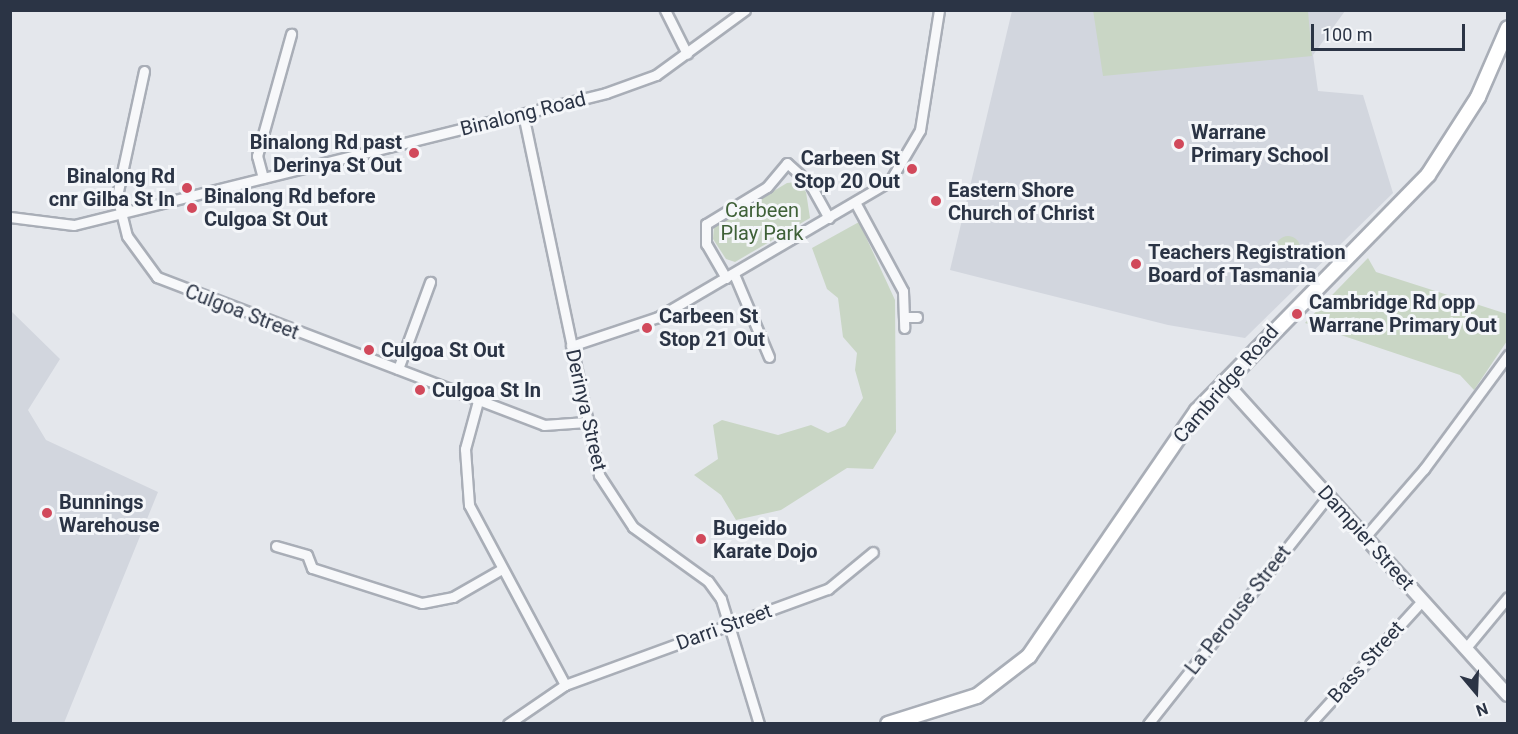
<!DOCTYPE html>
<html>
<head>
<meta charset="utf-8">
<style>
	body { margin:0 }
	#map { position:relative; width:1518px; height:734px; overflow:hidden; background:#e4e7ec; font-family:Roboto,sans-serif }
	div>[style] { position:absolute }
	.built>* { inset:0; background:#d2d6de }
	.green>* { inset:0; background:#c9d6c5 }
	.round { border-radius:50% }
	.roads { filter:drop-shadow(2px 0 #a9aeb7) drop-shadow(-2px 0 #a9aeb7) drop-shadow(0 2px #a9aeb7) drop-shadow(0 -2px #a9aeb7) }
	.minor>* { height:9px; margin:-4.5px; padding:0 4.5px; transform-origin:4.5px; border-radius:4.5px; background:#f7f8fa }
	.tertiary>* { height:12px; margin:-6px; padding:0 6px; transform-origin:6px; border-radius:6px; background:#f7f8fa }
	.secondary>* { height:14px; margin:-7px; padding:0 7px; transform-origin:7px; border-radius:7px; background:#fff }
	.dots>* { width:16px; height:16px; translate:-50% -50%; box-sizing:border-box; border:3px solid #f4f6f9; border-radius:50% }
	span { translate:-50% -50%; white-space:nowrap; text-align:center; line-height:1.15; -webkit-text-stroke:6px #f4f6f9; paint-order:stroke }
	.street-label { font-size:20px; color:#2b3445 }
	.poi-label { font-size:20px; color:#2b3445; font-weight:700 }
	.left { translate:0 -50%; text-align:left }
	.right { translate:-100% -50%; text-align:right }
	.park-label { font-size:20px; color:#3f6138 }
	.frame { position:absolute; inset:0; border:12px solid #2b3445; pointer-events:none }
	.north { position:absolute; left:1446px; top:662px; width:60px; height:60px; -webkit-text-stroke:4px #f4f6f9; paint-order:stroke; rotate:161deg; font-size:16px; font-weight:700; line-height:24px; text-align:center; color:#2b3445 }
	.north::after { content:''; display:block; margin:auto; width:21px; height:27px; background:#2b3445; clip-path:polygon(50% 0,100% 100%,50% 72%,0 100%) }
	.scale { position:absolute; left:1311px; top:24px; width:154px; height:27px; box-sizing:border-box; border:3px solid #2b3445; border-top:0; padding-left:8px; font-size:18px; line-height:21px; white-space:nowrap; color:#2b3445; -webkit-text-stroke:4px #f4f6f9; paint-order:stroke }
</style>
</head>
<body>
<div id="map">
	<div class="built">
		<div style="clip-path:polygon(1012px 11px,1345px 11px,1313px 55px,1318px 91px,1363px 95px,1393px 193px,1245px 338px,1168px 325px,950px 270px)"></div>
		<div style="clip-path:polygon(10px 310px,60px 359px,28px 410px,46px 440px,158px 492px,64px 723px,11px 723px)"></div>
	</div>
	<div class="green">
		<div style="clip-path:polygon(1093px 10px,1308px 11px,1312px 56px,1103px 76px)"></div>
		<div style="clip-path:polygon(787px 183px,797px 182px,806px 192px,810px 218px,735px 262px,726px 259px,713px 239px,714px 227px)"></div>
		<div style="clip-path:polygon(859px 222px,895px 300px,896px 432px,873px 469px,847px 468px,781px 510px,736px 520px,721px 495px,694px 475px,718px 459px,713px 425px,722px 420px,778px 435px,811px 425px,828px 433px,845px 426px,863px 398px,855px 370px,857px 353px,843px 337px,838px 298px,827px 289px,812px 248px)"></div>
		<div class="round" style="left:1276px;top:236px;width:24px;height:24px"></div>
		<div style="clip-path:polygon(1368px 258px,1376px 272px,1507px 314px,1507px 341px,1474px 390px,1460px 375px,1305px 323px)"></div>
	</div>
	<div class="roads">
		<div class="minor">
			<div style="left:665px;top:10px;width:49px;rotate:63.4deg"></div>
			<div style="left:144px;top:71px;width:128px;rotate:102.2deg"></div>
			<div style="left:117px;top:196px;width:41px;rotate:76deg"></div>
			<div style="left:127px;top:236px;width:51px;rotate:53.8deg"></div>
			<div style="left:157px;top:277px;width:414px;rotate:20.9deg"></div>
			<div style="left:544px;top:425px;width:42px;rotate:-4.1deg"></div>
			<div style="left:523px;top:114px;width:369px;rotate:78.1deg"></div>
			<div style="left:599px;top:475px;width:62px;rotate:56.8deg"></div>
			<div style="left:633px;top:527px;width:92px;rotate:35.8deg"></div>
			<div style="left:708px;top:581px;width:22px;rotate:54deg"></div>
			<div style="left:721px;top:599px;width:131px;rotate:73.1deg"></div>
			<div style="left:263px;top:178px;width:23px;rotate:-105deg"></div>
			<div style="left:257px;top:156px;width:127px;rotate:-74.4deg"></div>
			<div style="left:856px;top:204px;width:99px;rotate:61.6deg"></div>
			<div style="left:903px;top:291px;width:37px;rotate:88deg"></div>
			<div style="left:10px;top:217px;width:64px;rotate:7.1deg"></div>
			<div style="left:74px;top:225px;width:548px;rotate:-13.93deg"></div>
			<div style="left:606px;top:93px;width:53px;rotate:-19.8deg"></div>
			<div style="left:656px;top:75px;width:110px;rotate:-36.1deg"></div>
			<div style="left:734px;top:274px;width:90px;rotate:67.1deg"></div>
			<div style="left:726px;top:278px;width:39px;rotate:-120deg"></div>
			<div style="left:706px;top:244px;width:20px;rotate:-90deg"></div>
			<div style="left:706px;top:224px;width:71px;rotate:-31.2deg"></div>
			<div style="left:767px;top:187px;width:31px;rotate:-50deg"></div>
			<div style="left:787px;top:163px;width:31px;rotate:42deg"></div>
			<div style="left:810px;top:184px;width:39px;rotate:61deg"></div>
			<div style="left:905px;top:317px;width:12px"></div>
			<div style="left:571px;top:346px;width:92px;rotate:-18.4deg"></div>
			<div style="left:658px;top:317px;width:269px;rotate:-30.4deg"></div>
			<div style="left:890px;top:181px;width:59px;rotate:-59.5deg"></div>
			<div style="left:920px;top:130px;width:121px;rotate:-81deg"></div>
			<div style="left:398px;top:369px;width:93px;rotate:-69.8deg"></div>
			<div style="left:478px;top:401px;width:50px;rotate:105.2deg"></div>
			<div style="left:465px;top:449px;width:56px;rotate:85.9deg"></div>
			<div style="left:469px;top:505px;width:204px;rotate:61.9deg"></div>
			<div style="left:1365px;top:537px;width:90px;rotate:-49.1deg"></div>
			<div style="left:1424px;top:469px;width:142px;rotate:-53.6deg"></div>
			<div style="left:276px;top:546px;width:32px;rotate:16deg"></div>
			<div style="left:307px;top:555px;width:14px;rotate:69deg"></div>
			<div style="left:312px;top:568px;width:115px;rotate:17.7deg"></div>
			<div style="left:422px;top:603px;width:32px;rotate:-11deg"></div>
			<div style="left:453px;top:597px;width:54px;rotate:-29.9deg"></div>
			<div style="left:1465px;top:649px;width:67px;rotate:-50.4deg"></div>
			<div style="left:508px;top:724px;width:69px;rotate:-34.4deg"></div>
			<div style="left:565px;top:685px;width:280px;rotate:-20.1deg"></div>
			<div style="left:828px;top:589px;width:58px;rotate:-39.4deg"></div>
			<div style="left:1148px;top:724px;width:290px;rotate:-51.7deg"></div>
			<div style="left:1310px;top:724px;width:166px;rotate:-47.7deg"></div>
		</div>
		<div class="tertiary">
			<div style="left:1224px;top:381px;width:423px;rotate:47.9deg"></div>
		</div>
		<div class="secondary">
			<div style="left:888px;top:724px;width:93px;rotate:-17.5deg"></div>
			<div style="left:977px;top:696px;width:66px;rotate:-37.6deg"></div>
			<div style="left:1029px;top:656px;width:297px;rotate:-55.6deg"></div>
			<div style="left:1197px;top:411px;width:330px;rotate:-45.6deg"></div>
			<div style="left:1428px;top:175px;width:93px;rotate:-57.3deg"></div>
			<div style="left:1478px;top:97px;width:75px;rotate:-66.5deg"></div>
		</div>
	</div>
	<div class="dots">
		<div style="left:1179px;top:144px;background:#d1495b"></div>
		<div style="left:414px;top:153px;background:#d1495b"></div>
		<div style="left:912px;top:169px;background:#d1495b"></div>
		<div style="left:187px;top:188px;background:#d1495b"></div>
		<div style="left:936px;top:201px;background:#d1495b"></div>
		<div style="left:192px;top:208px;background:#d1495b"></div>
		<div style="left:1136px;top:264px;background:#d1495b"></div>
		<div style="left:1297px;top:314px;background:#d1495b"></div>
		<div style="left:647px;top:328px;background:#d1495b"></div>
		<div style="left:369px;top:350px;background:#d1495b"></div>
		<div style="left:420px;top:390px;background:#d1495b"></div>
		<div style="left:47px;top:513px;background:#d1495b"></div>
		<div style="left:701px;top:539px;background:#d1495b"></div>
	</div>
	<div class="street-label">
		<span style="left:523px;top:114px;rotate:-14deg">Binalong Road</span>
		<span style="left:242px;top:312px;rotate:21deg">Culgoa Street</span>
		<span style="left:1226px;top:384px;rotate:-49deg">Cambridge Road</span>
		<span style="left:586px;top:410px;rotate:77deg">Derinya Street</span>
		<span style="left:1366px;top:538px;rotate:48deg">Dampier Street</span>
		<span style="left:1238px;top:610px;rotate:-52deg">La Perouse Street</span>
		<span style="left:724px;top:627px;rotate:-20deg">Darri Street</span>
		<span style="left:1366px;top:662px;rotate:-48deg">Bass Street</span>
	</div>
	<div class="poi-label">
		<span class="left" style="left:1191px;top:144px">Warrane<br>Primary School</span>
		<span class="right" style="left:402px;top:154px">Binalong Rd past<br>Derinya St Out</span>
		<span class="right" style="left:900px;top:170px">Carbeen St<br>Stop 20 Out</span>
		<span class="right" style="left:175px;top:188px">Binalong Rd<br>cnr Gilba St In</span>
		<span class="left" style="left:948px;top:202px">Eastern Shore<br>Church of Christ</span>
		<span class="left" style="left:204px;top:208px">Binalong Rd before<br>Culgoa St Out</span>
		<span class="left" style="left:1148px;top:264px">Teachers Registration<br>Board of Tasmania</span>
		<span class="left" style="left:1309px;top:314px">Cambridge Rd opp<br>Warrane Primary Out</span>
		<span class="left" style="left:659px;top:328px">Carbeen St<br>Stop 21 Out</span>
		<span class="left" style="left:381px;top:350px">Culgoa St Out</span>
		<span class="left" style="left:432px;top:390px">Culgoa St In</span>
		<span class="left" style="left:59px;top:514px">Bunnings<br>Warehouse</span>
		<span class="left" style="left:713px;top:540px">Bugeido<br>Karate Dojo</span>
	</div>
	<div class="park-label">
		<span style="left:762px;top:222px">Carbeen<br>Play Park</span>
	</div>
	<div class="frame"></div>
	<div class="north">N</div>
	<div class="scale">100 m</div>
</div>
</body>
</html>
